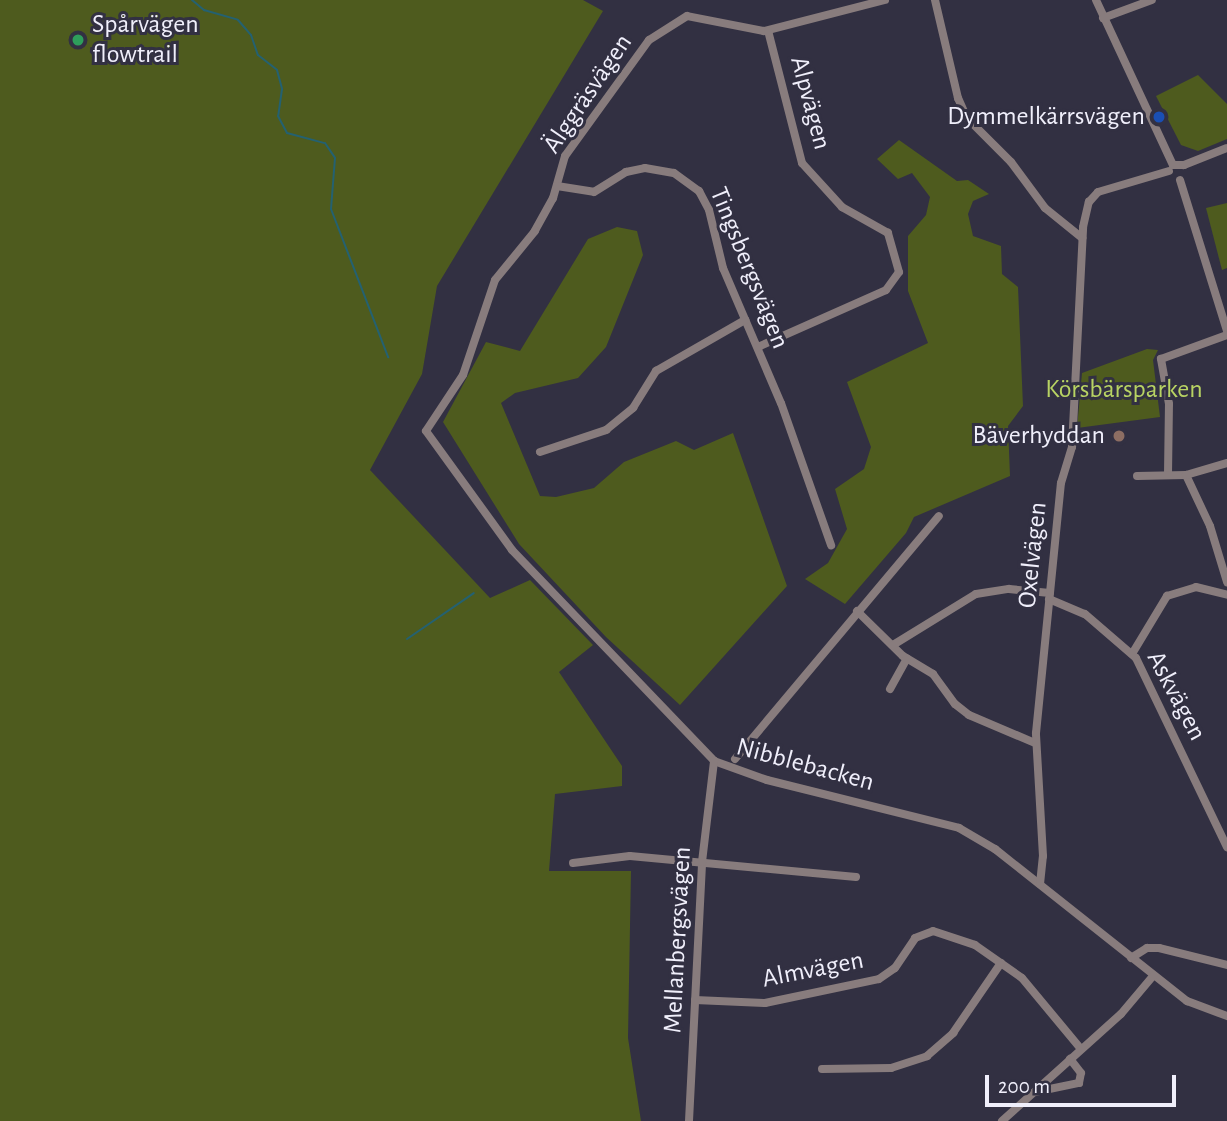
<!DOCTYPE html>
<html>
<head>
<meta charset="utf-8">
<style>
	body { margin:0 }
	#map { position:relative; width:1227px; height:1121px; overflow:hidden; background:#323042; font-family:"Alegreya Sans",sans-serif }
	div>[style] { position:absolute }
	.green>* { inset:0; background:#4e5b1e }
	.stream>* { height:2px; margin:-1px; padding:0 1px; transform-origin:1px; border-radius:1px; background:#246171 }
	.minor>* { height:8px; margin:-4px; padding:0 4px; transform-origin:4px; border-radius:4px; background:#887c7d }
	.dots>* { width:19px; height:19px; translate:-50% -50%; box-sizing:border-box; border:4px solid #323042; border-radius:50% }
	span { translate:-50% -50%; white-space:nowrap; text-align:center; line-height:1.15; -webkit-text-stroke:6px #323042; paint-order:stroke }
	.poi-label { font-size:26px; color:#f0effb }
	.left { translate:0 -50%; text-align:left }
	.right { translate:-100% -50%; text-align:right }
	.street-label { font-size:26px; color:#f0effb }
	.park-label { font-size:26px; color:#b8d363 }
	.scale { position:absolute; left:985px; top:1075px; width:191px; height:32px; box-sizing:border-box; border:4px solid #f0effb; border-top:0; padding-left:9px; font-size:21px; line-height:24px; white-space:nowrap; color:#f0effb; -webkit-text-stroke:5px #323042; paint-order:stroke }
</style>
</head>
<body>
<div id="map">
	<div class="green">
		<div style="clip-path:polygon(0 0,583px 0,603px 11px,437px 286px,422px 374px,370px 470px,490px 598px,530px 580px,593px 645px,559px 672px,622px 766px,622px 786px,555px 794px,549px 871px,631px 871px,628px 1038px,641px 1121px,0 1121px)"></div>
		<div style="clip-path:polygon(1198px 75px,1227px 104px,1227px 139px,1198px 151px,1181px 145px,1156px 96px)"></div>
		<div style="clip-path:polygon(899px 140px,957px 181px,968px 180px,989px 194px,973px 201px,968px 214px,973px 236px,1001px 246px,1002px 274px,1018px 287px,1023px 406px,1008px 426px,1010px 476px,914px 517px,906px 533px,845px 604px,805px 579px,828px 563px,847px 529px,835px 489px,864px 469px,871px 447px,847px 382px,928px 343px,908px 291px,908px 236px,926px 215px,930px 197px,912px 173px,898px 179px,877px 159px)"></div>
		<div style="clip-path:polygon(1227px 203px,1227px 268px,1222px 270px,1206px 208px)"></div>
		<div style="clip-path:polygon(617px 227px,637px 231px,643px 255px,606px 347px,578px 378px,515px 393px,501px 403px,540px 496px,556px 497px,594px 488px,624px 462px,676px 441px,694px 450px,733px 433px,787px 586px,680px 705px,606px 637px,519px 544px,443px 422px,486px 342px,520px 351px,588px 239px)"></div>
		<div style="clip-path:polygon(1147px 349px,1158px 350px,1153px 360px,1160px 417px,1077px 428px,1082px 373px)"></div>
	</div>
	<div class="stream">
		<div style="left:192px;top:0;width:16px;rotate:40deg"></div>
		<div style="left:204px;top:10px;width:35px;rotate:16deg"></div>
		<div style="left:238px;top:20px;width:20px;rotate:49deg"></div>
		<div style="left:251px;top:35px;width:21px;rotate:71deg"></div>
		<div style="left:258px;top:55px;width:24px;rotate:38deg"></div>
		<div style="left:277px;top:70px;width:20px;rotate:75deg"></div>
		<div style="left:282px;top:89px;width:27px;rotate:98deg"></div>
		<div style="left:278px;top:116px;width:19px;rotate:62deg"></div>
		<div style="left:287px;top:133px;width:39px;rotate:15deg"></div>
		<div style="left:325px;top:143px;width:18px;rotate:56deg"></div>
		<div style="left:335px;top:158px;width:51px;rotate:94.5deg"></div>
		<div style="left:331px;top:209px;width:159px;rotate:68.9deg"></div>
		<div style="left:407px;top:639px;width:81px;rotate:-34.5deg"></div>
	</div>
	<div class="minor">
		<div style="left:885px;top:0;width:125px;rotate:165.6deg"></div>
		<div style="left:764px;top:31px;width:78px;rotate:-169deg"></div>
		<div style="left:687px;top:16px;width:45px;rotate:147.7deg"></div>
		<div style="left:649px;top:40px;width:143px;rotate:125.9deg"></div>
		<div style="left:565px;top:156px;width:44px;rotate:105.9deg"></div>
		<div style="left:553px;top:198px;width:38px;rotate:119deg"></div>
		<div style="left:535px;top:231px;width:63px;rotate:129.2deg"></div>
		<div style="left:495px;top:280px;width:100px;rotate:108.6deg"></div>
		<div style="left:463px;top:375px;width:67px;rotate:123.5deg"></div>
		<div style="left:426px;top:431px;width:147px;rotate:54.1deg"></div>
		<div style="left:512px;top:550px;width:292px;rotate:46.2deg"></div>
		<div style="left:714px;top:761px;width:56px;rotate:19.7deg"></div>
		<div style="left:767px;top:780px;width:198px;rotate:14deg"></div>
		<div style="left:959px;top:828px;width:42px;rotate:30.3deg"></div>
		<div style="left:995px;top:849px;width:245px;rotate:38.4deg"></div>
		<div style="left:1187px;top:1001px;width:43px;rotate:20.6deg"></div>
		<div style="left:935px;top:0;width:101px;rotate:76.8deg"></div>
		<div style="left:958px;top:98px;width:22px;rotate:66deg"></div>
		<div style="left:967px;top:118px;width:62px;rotate:45deg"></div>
		<div style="left:1011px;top:162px;width:57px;rotate:53.5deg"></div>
		<div style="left:1045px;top:208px;width:48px;rotate:39deg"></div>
		<div style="left:1096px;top:0;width:182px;rotate:65deg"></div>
		<div style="left:1103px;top:18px;width:52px;rotate:-20.2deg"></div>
		<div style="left:1173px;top:165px;width:11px"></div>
		<div style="left:1184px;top:165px;width:46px;rotate:-21.6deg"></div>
		<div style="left:1180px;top:180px;width:158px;rotate:72.7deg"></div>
		<div style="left:557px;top:186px;width:37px;rotate:9deg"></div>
		<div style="left:594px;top:192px;width:38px;rotate:-32deg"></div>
		<div style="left:626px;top:172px;width:19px;rotate:-12deg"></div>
		<div style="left:645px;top:168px;width:29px;rotate:10deg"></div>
		<div style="left:674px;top:173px;width:31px;rotate:36deg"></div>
		<div style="left:699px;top:191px;width:21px;rotate:62deg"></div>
		<div style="left:709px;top:210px;width:60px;rotate:76.4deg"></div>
		<div style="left:723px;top:268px;width:147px;rotate:66.8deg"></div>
		<div style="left:781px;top:403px;width:151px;rotate:70.6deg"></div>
		<div style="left:758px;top:347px;width:140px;rotate:-24deg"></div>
		<div style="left:886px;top:290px;width:22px;rotate:-54deg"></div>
		<div style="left:899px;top:272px;width:41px;rotate:-105.8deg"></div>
		<div style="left:888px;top:233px;width:53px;rotate:-150.5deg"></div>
		<div style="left:842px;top:207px;width:59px;rotate:-132.3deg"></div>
		<div style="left:802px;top:163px;width:136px;rotate:-104.4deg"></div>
		<div style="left:540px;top:452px;width:70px;rotate:-18.4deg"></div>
		<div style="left:606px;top:430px;width:35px;rotate:-39deg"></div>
		<div style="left:633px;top:408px;width:44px;rotate:-58.1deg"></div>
		<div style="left:656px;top:371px;width:103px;rotate:-29.8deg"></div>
		<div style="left:1168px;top:474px;width:70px;rotate:-89.2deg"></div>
		<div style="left:1169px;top:404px;width:46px;rotate:-100.1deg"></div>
		<div style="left:1161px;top:359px;width:70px;rotate:-20deg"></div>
		<div style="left:1186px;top:475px;width:56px;rotate:64.8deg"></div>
		<div style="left:1210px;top:526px;width:59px;rotate:73.1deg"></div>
		<div style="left:1137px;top:476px;width:49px;rotate:-1.2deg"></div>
		<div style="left:1186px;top:475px;width:43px;rotate:-16.3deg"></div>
		<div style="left:1049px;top:599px;width:39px;rotate:23deg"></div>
		<div style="left:1085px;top:614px;width:67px;rotate:40.8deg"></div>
		<div style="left:1136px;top:658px;width:210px;rotate:64.3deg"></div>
		<div style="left:857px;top:611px;width:64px;rotate:44.4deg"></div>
		<div style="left:903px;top:656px;width:35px;rotate:31deg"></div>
		<div style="left:933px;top:674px;width:37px;rotate:54deg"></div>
		<div style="left:955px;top:704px;width:18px;rotate:38deg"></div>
		<div style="left:969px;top:715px;width:72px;rotate:23deg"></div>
		<div style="left:893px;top:645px;width:97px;rotate:-31.6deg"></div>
		<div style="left:976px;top:594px;width:33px;rotate:-9deg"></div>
		<div style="left:1009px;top:589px;width:41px;rotate:5.6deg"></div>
		<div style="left:1132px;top:654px;width:68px;rotate:-58.9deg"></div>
		<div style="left:1167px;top:596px;width:30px;rotate:-17deg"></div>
		<div style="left:1196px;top:587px;width:32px;rotate:14deg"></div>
		<div style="left:890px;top:689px;width:35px;rotate:-61deg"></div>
		<div style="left:735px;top:759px;width:317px;rotate:-50deg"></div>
		<div style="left:573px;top:863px;width:57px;rotate:-7deg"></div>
		<div style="left:630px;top:856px;width:227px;rotate:5.3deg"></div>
		<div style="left:1040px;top:884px;width:28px;rotate:-84deg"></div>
		<div style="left:1043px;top:856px;width:123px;rotate:-93.3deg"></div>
		<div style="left:1036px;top:733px;width:251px;rotate:-84.3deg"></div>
		<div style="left:1061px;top:483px;width:38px;rotate:-73deg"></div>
		<div style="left:1072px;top:447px;width:220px;rotate:-87.1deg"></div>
		<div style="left:1083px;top:227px;width:26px;rotate:-77deg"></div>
		<div style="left:1089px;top:202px;width:13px;rotate:-48deg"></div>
		<div style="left:1098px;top:192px;width:74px;rotate:-16.5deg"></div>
		<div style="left:1131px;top:958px;width:19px;rotate:-32deg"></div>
		<div style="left:1147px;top:948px;width:12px"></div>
		<div style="left:1159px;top:948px;width:70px;rotate:14deg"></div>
		<div style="left:695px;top:1000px;width:70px;rotate:2.5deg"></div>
		<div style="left:765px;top:1003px;width:116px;rotate:-11.9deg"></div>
		<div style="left:879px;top:979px;width:19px;rotate:-35deg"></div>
		<div style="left:895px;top:968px;width:36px;rotate:-56deg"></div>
		<div style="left:915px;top:938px;width:19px;rotate:-21deg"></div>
		<div style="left:933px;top:931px;width:44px;rotate:18.4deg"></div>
		<div style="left:975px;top:945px;width:57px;rotate:35.1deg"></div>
		<div style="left:1022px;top:978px;width:92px;rotate:50.3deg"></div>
		<div style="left:822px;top:1069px;width:69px;rotate:-0.8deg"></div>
		<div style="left:891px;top:1068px;width:38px;rotate:-18deg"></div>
		<div style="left:927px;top:1056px;width:35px;rotate:-41deg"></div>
		<div style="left:953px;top:1033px;width:85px;rotate:-55.6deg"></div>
		<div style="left:1035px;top:1092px;width:45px;rotate:-11.6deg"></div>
		<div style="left:1079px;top:1083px;width:10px;rotate:-79deg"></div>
		<div style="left:1081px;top:1073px;width:18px;rotate:-128deg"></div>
		<div style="left:689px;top:1121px;width:259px;rotate:-87.1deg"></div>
		<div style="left:702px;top:862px;width:102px;rotate:-83.2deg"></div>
		<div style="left:1002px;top:1121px;width:160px;rotate:-42deg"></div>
		<div style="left:1121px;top:1014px;width:50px;rotate:-49.9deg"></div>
	</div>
	<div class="dots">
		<div style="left:78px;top:40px;background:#2e9e5b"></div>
		<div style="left:1159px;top:117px;background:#1a4fb4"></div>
		<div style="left:1119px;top:436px;background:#8d6e63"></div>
	</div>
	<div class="poi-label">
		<span class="left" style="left:92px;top:40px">Spårvägen<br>flowtrail</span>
		<span class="right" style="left:1145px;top:117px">Dymmelkärrsvägen</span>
		<span class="right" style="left:1105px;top:436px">Bäverhyddan</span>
	</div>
	<div class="street-label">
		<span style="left:588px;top:94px;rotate:-56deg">Älggräsvägen</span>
		<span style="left:810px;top:103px;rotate:75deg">Alpvägen</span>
		<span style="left:749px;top:268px;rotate:68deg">Tingsbergsvägen</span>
		<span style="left:1033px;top:555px;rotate:-84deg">Oxelvägen</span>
		<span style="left:1176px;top:696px;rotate:62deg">Askvägen</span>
		<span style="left:805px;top:765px;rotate:15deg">Nibblebacken</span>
		<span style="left:678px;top:940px;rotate:-87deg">Mellanbergsvägen</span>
		<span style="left:813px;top:970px;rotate:-11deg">Almvägen</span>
	</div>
	<div class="park-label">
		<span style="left:1124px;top:390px">Körsbärsparken</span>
	</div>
	<div class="scale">200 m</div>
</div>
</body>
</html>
